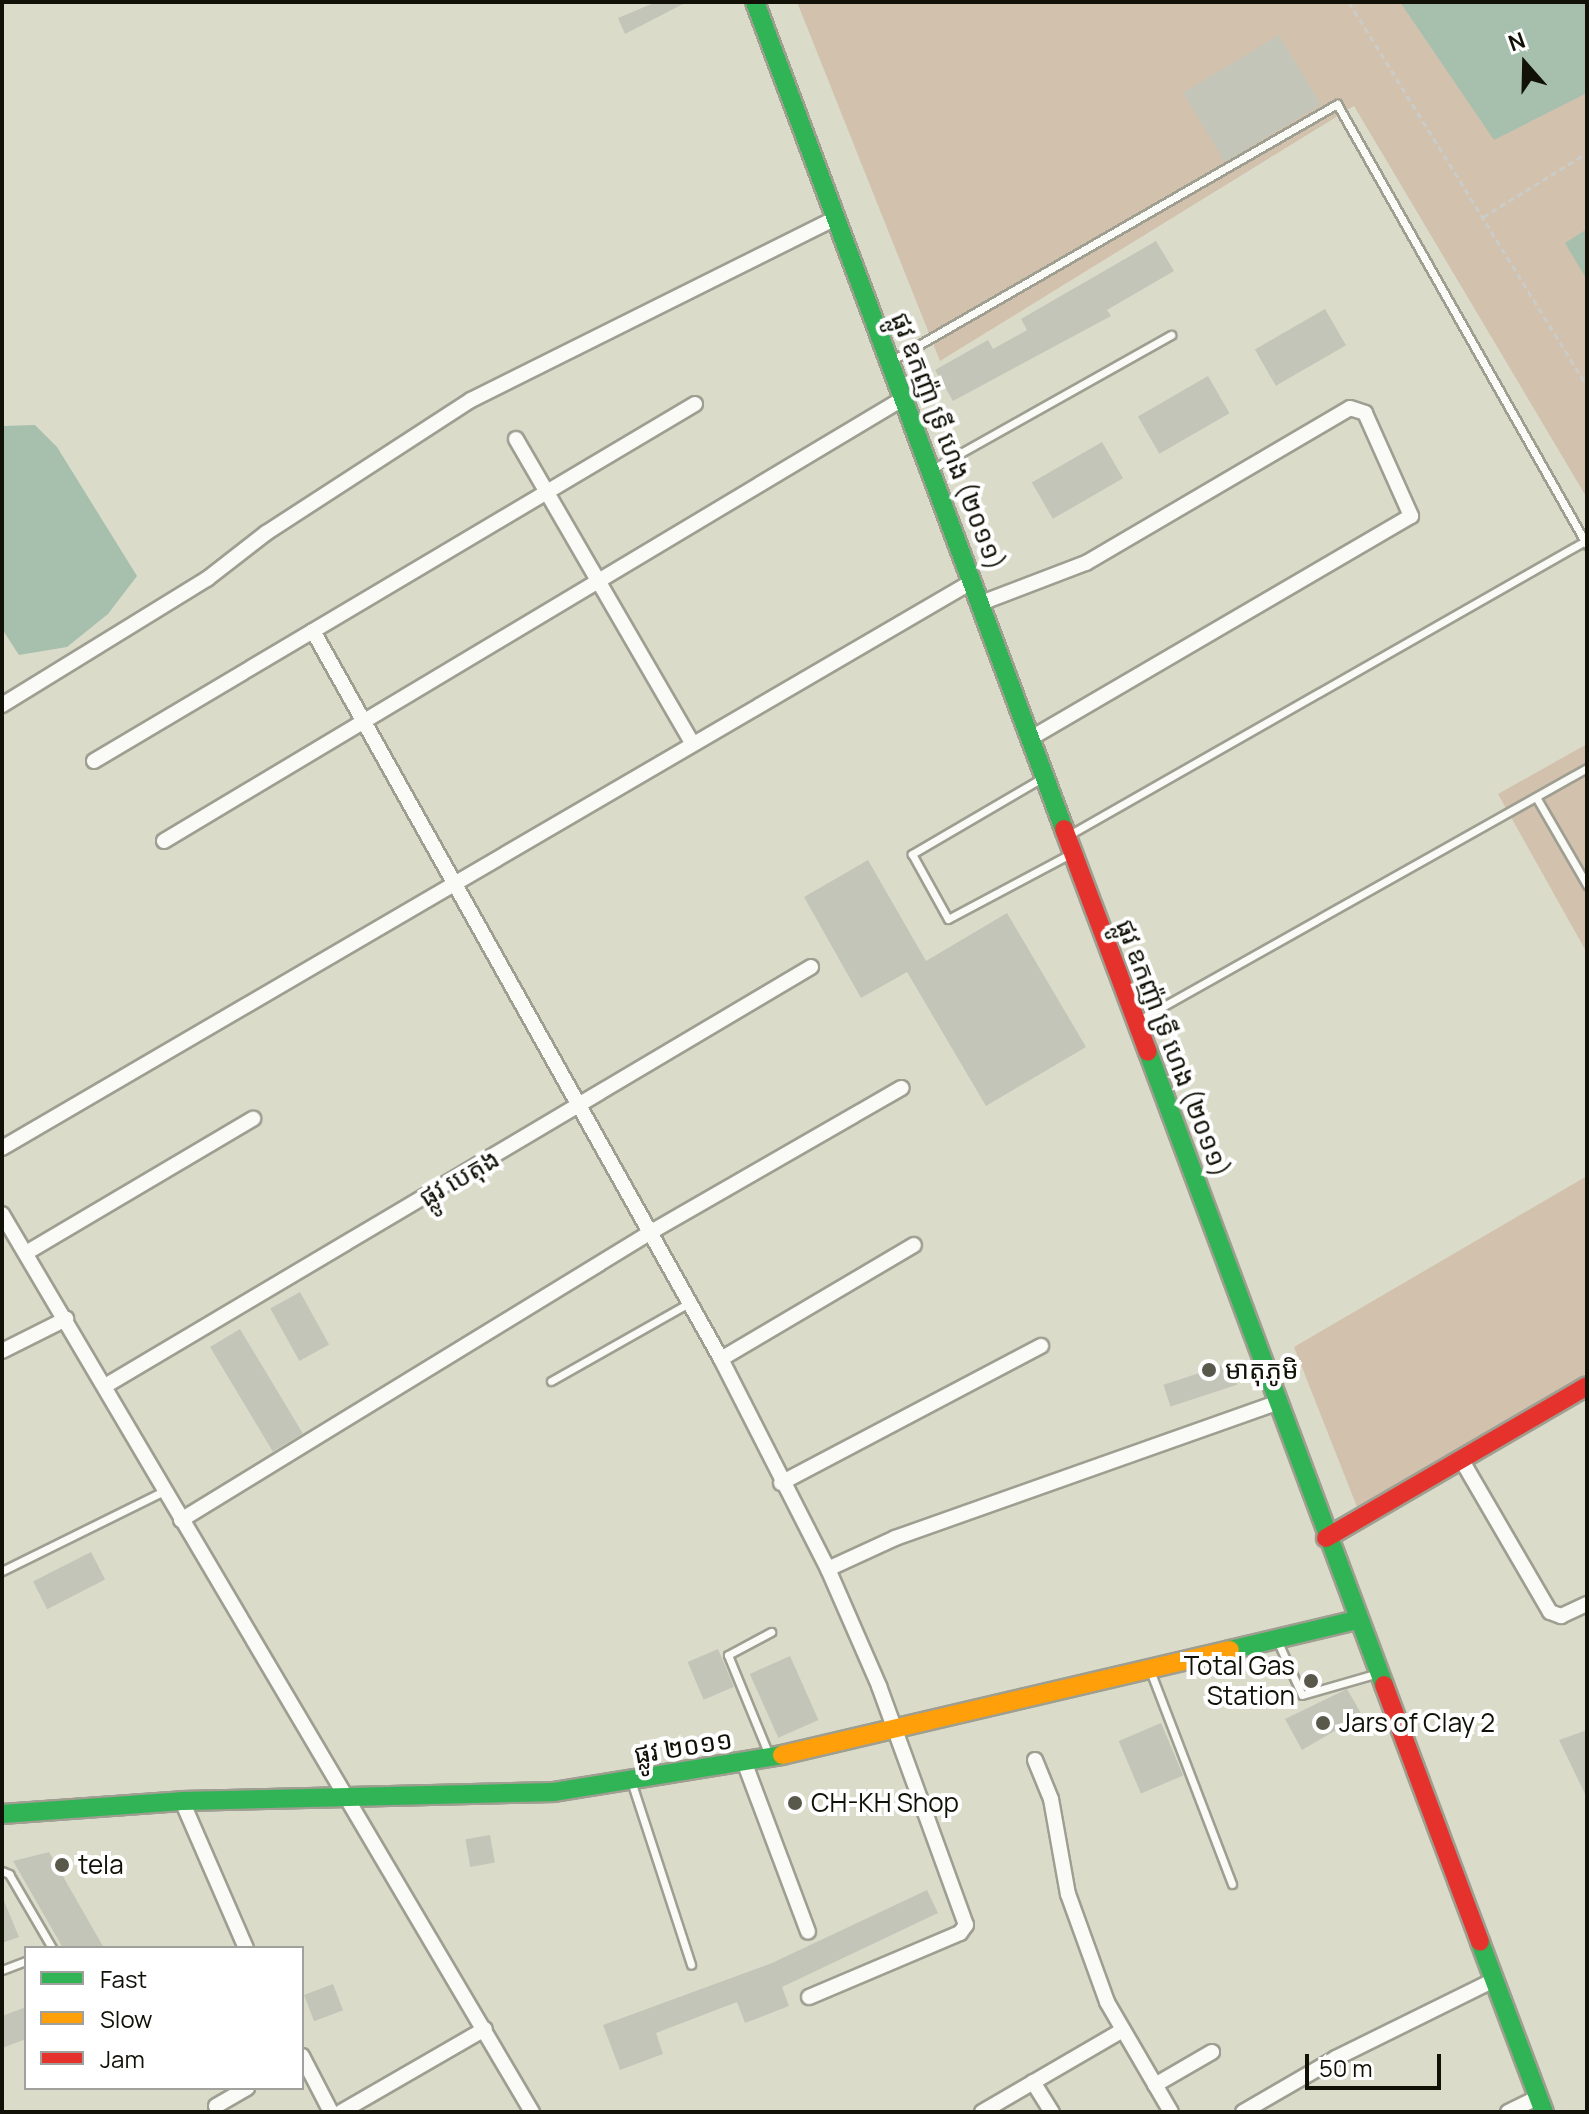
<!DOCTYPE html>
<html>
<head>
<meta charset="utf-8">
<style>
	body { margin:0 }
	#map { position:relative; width:1589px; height:2114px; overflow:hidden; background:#dbdbca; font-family:Manrope,"Noto Sans Khmer",sans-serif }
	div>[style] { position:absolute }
	.green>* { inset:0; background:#d2c1ad }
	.water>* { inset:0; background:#a6c0ad }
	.building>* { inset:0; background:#c2c5b8; transform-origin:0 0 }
	.path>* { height:3px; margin-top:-1.5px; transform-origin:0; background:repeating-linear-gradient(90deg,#cbcbc7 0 6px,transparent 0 10px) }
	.roads { filter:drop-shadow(2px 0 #9e9e91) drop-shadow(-2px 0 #9e9e91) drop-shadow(0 2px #9e9e91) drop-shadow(0 -2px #9e9e91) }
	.lane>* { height:7px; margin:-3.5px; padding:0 3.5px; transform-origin:3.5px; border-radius:3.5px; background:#fafaf7 }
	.street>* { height:14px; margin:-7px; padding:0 7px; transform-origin:7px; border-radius:7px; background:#fafaf7 }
	.fast>* { height:18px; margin:-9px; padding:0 9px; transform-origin:9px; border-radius:9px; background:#30b455 }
	.slow>* { height:18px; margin:-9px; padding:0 9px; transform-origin:9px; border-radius:9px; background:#ff9f0a }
	.jam>* { height:18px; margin:-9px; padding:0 9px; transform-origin:9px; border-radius:9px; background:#e5322d }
	.dots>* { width:22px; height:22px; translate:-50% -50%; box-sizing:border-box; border:4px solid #fff; border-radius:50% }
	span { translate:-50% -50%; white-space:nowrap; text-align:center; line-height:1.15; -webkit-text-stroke:8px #fff; paint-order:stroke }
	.street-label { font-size:26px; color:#111107 }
	.poi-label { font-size:26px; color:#111107 }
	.left { translate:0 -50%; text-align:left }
	.right { translate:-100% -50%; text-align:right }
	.frame { position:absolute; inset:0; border:4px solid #111107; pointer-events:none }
	.legend { position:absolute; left:24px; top:1946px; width:280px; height:144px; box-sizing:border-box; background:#fff; border:2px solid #a0a09c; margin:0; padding:10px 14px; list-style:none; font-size:24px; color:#111107 }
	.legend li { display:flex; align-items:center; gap:16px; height:40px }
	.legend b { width:40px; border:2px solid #a0a09c }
	.north { position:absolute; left:1485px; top:24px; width:80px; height:80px; -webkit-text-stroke:6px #fff; paint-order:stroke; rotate:340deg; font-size:22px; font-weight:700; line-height:32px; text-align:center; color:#111107 }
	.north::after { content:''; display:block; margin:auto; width:28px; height:36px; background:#111107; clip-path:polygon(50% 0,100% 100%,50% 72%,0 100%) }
	.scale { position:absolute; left:1305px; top:2054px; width:136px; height:36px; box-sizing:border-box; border:4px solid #111107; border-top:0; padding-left:10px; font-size:24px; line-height:28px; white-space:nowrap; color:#111107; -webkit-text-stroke:6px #fff; paint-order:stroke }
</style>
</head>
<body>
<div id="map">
	<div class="green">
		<div style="clip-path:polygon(797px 2px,1587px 2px,1587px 498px,1354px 106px,940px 361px)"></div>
		<div style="clip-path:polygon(1587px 744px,1587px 953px,1498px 794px)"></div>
		<div style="clip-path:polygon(1587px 1176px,1587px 1373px,1357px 1507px,1294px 1347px)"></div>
	</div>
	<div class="water">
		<div style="clip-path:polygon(1400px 2px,1587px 2px,1587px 93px,1494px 140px)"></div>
		<div style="clip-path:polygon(1587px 229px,1587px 280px,1565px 243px)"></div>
		<div style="clip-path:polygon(35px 425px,57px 447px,137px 576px,108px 614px,67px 647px,19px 655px,2px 629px,2px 426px)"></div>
	</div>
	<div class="building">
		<div style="clip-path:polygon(656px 2px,687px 2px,625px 34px,618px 18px)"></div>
		<div style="left:1279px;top:35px;width:81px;height:112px;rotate:59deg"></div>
		<div style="clip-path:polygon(1156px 241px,1174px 271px,1107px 310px,1111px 316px,953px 401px,935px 370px,988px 340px,993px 349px,1027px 330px,1021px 319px)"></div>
		<div style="left:1325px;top:309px;width:42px;height:81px;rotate:60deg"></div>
		<div style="left:1208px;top:376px;width:43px;height:81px;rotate:60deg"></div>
		<div style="left:1102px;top:442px;width:42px;height:81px;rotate:60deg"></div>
		<div style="clip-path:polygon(868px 860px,926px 961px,1007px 913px,1086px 1047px,986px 1106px,907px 972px,861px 998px,804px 897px)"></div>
		<div style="left:300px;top:1292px;width:60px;height:34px;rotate:61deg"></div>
		<div style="left:240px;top:1329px;width:122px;height:35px;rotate:59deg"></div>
		<div style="left:1230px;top:1363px;width:23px;height:70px;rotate:72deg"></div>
		<div style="left:91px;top:1552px;width:31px;height:65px;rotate:63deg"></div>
		<div style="left:718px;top:1649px;width:41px;height:33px;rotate:67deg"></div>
		<div style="left:790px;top:1656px;width:70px;height:44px;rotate:66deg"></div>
		<div style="clip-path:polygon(1347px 1689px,1362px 1715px,1302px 1750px,1285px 1719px)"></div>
		<div style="left:1161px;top:1723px;width:57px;height:46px;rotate:67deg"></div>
		<div style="clip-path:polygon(1587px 1730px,1587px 1798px,1559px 1740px)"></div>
		<div style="left:490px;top:1835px;width:28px;height:25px;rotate:80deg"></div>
		<div style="clip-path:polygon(49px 1852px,104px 1948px,63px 1948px,13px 1861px)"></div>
		<div style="clip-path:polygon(927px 1890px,938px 1913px,782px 1987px,789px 2006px,745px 2023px,737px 2002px,656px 2033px,663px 2054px,620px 2070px,603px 2025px,772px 1963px)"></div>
		<div style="clip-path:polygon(2px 1896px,19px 1937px,2px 1943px)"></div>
		<div style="left:333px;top:1984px;width:28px;height:31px;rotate:69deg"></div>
		<div style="clip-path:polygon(26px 2007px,26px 2039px,2px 2048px,2px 2016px)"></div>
	</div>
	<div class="path">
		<div style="left:1349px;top:2px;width:452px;rotate:58.2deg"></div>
		<div style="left:1483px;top:217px;width:122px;rotate:-31.6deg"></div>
	</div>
	<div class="roads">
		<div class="lane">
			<div style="left:891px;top:361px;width:515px;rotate:-29.95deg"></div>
			<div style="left:1337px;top:104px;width:507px;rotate:60.45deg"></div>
			<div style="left:934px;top:468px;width:272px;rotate:-29.3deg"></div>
			<div style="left:1042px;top:778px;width:151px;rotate:149.7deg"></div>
			<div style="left:912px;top:854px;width:74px;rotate:61deg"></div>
			<div style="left:948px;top:919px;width:138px;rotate:-28deg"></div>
			<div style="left:1536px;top:797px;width:102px;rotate:59.9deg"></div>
			<div style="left:1069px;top:835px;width:594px;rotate:-29.67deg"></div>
			<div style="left:1139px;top:1020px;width:514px;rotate:-29.36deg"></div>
			<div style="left:551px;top:1381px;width:159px;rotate:-29.5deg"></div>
			<div style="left:2px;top:1571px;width:181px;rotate:-26.3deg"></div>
			<div style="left:1277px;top:1640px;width:60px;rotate:65.6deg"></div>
			<div style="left:1302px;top:1695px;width:79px;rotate:-16.1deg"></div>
			<div style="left:1151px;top:1673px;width:226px;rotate:69deg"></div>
			<div style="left:769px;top:1755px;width:108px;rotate:-112.3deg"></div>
			<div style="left:728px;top:1655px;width:49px;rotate:-28.1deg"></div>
			<div style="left:632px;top:1784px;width:190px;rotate:71.9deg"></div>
			<div style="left:2px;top:1871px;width:8px;rotate:23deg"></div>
			<div style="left:9px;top:1874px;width:86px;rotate:59.8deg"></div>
			<div style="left:2px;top:1970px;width:26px;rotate:-21deg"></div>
		</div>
		<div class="street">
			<div style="left:516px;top:439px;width:351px;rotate:59.9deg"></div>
			<div style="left:981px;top:603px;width:112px;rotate:-20.9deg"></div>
			<div style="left:1086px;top:563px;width:306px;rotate:-30.4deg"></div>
			<div style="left:1350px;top:408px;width:16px;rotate:18deg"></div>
			<div style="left:1365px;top:413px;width:113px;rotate:65.9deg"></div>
			<div style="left:1411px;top:516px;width:441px;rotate:149.7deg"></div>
			<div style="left:313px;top:631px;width:835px;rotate:60.73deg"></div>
			<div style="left:721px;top:1359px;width:236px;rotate:63deg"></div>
			<div style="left:828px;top:1569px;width:128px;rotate:66.4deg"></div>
			<div style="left:879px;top:1686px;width:254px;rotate:70deg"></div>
			<div style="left:966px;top:1925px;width:10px;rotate:127deg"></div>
			<div style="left:960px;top:1933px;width:164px;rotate:157deg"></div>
			<div style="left:2px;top:705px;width:241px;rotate:-31.6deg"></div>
			<div style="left:207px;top:579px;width:75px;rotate:-37.9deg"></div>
			<div style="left:266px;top:533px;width:244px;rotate:-33deg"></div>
			<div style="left:471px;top:400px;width:408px;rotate:-26.5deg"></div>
			<div style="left:94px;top:761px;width:699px;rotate:-30.71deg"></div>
			<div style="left:164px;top:841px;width:862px;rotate:-30.91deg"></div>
			<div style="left:2px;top:1148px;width:1124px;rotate:-30.28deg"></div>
			<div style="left:2px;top:1214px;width:1043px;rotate:59.45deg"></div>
			<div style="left:26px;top:1253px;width:264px;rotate:-30.6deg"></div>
			<div style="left:2px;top:1351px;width:72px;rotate:-26.6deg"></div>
			<div style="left:721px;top:1359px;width:224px;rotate:-30.6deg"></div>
			<div style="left:105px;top:1386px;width:821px;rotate:-30.69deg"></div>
			<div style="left:1461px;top:1459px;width:177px;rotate:59.8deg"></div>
			<div style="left:1550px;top:1612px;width:12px;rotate:20deg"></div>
			<div style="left:1561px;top:1616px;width:29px;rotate:-25deg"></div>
			<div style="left:781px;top:1483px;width:294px;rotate:-27.8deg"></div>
			<div style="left:181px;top:1520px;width:551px;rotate:-31.5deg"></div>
			<div style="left:651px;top:1232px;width:289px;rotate:-29.9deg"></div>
			<div style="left:828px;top:1569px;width:74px;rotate:-24.8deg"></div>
			<div style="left:895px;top:1538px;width:406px;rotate:-19.5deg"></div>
			<div style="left:1035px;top:1760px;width:42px;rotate:67.7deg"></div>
			<div style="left:1051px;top:1799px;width:97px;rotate:79.9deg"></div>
			<div style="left:1068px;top:1894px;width:115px;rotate:70.1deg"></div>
			<div style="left:1107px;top:2002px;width:127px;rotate:59.8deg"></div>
			<div style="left:745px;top:1764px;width:179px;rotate:69.4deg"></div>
			<div style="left:182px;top:1801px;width:160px;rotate:66.5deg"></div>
			<div style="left:302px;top:2056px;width:63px;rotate:62.6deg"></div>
			<div style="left:1033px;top:2082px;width:36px;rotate:58deg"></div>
			<div style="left:1155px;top:2085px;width:66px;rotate:-30.1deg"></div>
			<div style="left:216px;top:2106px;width:36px;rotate:-30deg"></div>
			<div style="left:341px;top:2112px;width:166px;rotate:-30deg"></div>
			<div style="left:982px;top:2112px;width:163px;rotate:-30.2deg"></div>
			<div style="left:1243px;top:2112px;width:108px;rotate:-30.1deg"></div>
			<div style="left:1336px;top:2058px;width:176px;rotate:-26.3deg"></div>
			<div style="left:1508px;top:2112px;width:34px;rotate:-26deg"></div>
		</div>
		<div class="fast">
			<div style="left:755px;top:2px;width:883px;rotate:69.51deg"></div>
			<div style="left:1148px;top:1052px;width:676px;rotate:69.55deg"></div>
			<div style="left:1230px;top:1650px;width:130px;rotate:-13.3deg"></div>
			<div style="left:2px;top:1814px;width:180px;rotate:-4.1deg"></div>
			<div style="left:182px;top:1801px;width:372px;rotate:-1.4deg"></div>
			<div style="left:554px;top:1792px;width:231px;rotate:-9.2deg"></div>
			<div style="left:1480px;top:1942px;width:182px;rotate:69.4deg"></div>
		</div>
		<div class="slow">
			<div style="left:782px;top:1755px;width:460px;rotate:-13.2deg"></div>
		</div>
		<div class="jam">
			<div style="left:1064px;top:829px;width:238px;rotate:69.4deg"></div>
			<div style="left:1326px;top:1538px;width:302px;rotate:-30.2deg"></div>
			<div style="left:1384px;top:1685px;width:274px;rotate:69.5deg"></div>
		</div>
	</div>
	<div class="dots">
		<div style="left:1209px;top:1370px;background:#58584b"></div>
		<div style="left:1311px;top:1681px;background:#58584b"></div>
		<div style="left:1323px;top:1723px;background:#58584b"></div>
		<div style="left:795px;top:1803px;background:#58584b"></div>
		<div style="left:62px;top:1865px;background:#58584b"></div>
	</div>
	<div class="street-label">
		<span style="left:948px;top:441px;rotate:69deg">ផ្លូវ ឧកញ៉ា ទ្រី ហេង (២០១១)</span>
		<span style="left:1173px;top:1048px;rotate:69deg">ផ្លូវ ឧកញ៉ា ទ្រី ហេង (២០១១)</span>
		<span style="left:459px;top:1178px;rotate:-30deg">ផ្លូវ បេតុង</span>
		<span style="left:683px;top:1747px;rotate:-9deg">ផ្លូវ ២០១១</span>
	</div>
	<div class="poi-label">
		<span class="left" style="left:1225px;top:1370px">មាតុភូមិ</span>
		<span class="right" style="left:1295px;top:1681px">Total Gas<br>Station</span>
		<span class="left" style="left:1339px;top:1723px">Jars of Clay 2</span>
		<span class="left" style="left:811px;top:1803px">CH-KH Shop</span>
		<span class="left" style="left:78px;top:1865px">tela</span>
	</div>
	<div class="frame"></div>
	<ul class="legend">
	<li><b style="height:10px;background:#30b455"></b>Fast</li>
	<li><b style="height:10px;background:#ff9f0a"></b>Slow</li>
	<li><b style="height:10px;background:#e5322d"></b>Jam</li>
	</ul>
	<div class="north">N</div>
	<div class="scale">50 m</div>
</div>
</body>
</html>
